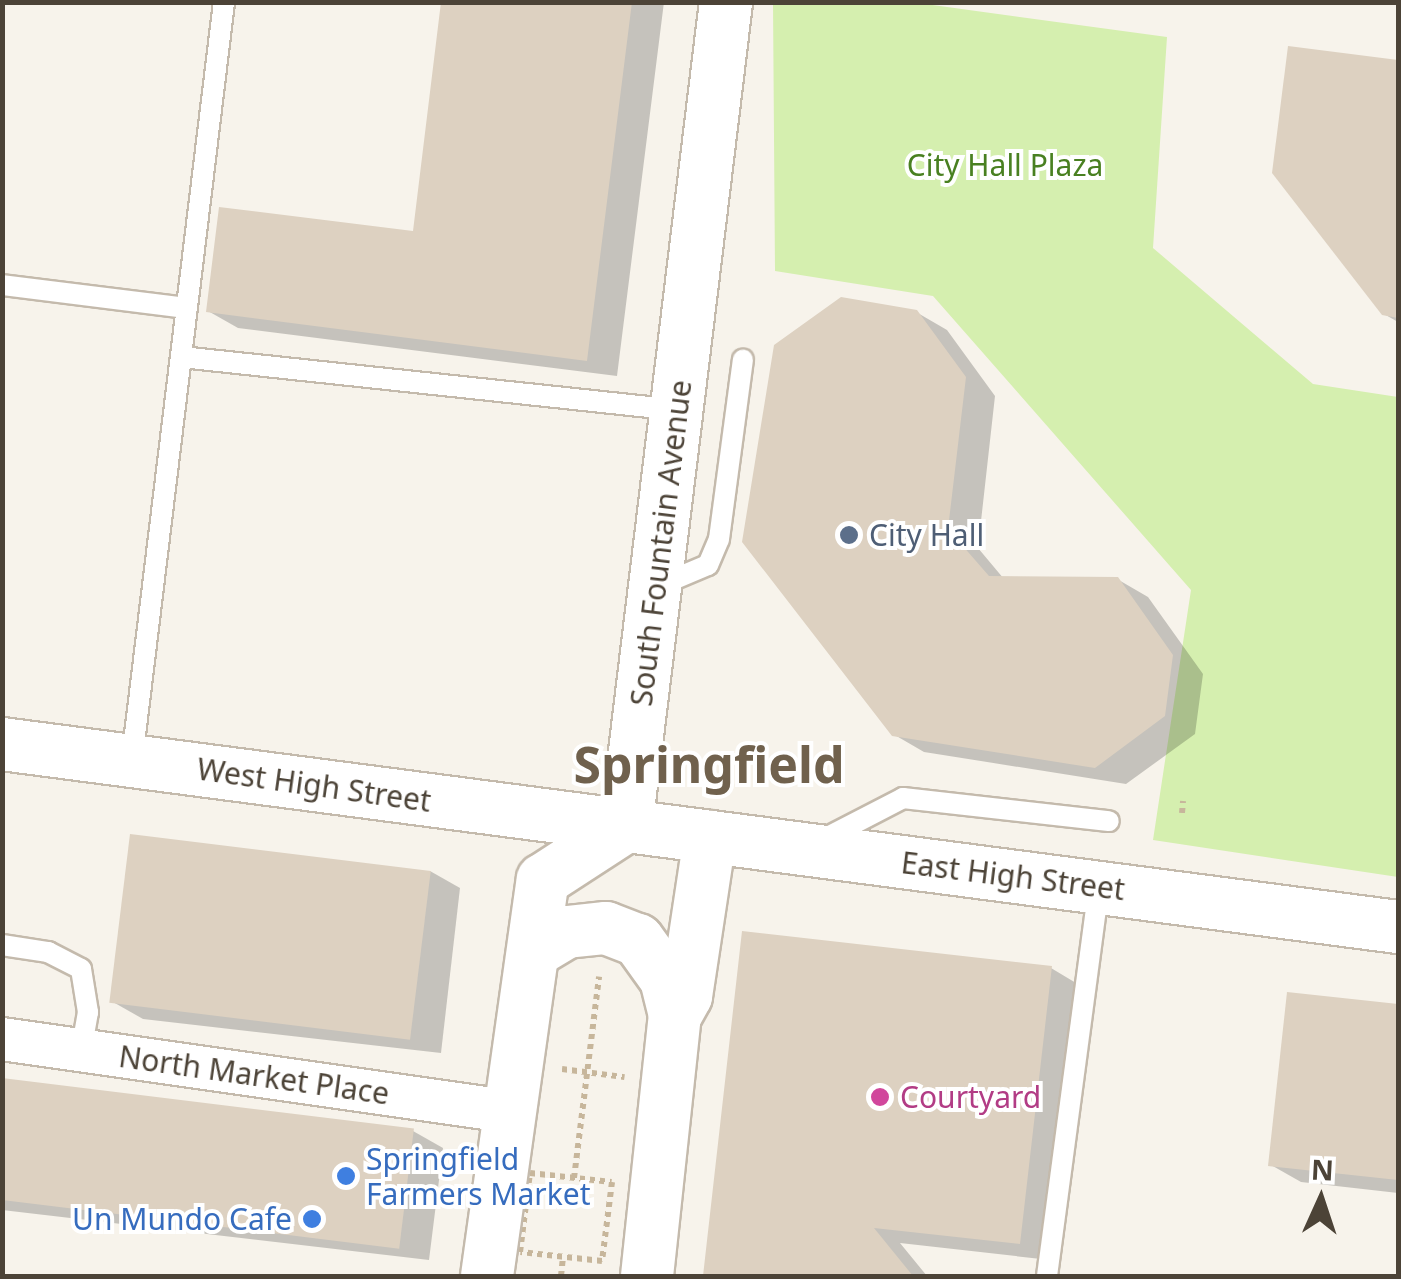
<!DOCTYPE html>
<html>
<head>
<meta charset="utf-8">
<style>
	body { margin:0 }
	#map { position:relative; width:1401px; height:1279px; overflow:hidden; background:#f7f3eb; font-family:"Noto Sans",sans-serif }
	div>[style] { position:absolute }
	.green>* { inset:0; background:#d5efaf }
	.shadow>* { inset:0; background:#0003 }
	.building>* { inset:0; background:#ddd1c1; transform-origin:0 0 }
	.path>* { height:6px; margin-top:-3px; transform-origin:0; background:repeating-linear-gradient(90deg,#c7b69b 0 5px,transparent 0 10px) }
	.roads { filter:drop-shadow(2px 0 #c4baac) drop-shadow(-2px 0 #c4baac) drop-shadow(0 2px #c4baac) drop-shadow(0 -2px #c4baac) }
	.service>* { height:20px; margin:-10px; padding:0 10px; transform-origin:10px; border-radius:10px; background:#fff }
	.minor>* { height:42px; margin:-21px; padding:0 21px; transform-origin:21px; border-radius:21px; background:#fff }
	.tertiary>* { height:52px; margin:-26px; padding:0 26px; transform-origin:26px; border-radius:26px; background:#fff }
	.dots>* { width:28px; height:28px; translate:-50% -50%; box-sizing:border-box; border:5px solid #fff; border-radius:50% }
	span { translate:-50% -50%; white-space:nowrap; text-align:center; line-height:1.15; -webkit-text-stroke:8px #fff; paint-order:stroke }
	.park-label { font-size:30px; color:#498021 }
	.service-label { font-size:30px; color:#4e5e75 }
	.left { translate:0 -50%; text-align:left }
	.street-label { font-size:30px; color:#4c4337 }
	.hotel-label { font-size:30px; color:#b23c85 }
	.shop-label { font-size:30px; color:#366cbe }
	.right { translate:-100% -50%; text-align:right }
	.town-label { font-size:50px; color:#70614d; font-weight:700 }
	.frame { position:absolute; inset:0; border:5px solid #4c4337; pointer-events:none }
	.north { position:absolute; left:1271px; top:1149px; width:100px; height:100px; -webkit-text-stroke:8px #fff; paint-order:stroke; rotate:3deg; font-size:28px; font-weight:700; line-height:40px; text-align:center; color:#4c4337 }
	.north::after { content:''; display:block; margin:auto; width:35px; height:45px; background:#4c4337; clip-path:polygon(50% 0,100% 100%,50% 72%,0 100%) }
</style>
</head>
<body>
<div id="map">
	<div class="green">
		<div style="clip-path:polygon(773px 3px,918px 3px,1167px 37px,1153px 248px,1313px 384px,1398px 397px,1398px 877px,1153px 840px,1191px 590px,933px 296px,775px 271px)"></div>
	</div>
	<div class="shadow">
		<div style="clip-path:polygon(444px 2px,664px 2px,617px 376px,238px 328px,208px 311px,415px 234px)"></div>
		<div style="clip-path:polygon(1290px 49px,1398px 62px,1398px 322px,1384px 314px)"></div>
		<div style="clip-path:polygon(916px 312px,947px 330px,995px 396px,978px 548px,1004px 579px,1117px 579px,1148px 597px,1203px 674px,1195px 734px,1126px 784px,924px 752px,893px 734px)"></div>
		<div style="clip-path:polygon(430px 871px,460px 888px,441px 1053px,143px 1019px,113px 1002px)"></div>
		<div style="clip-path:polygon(744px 934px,1051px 968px,1081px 986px,1050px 1260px,900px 1243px,927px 1276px,705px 1276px)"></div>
		<div style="clip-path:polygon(1289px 995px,1398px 1006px,1398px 1193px,1301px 1182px,1271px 1165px)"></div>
		<div style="clip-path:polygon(2px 1081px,413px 1131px,443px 1148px,429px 1260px,2px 1210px)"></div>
	</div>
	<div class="building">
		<div style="clip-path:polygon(441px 2px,632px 2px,587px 361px,206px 312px,219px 207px,413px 231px)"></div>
		<div style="clip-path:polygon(1288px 46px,1398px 60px,1398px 318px,1382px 315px,1272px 173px)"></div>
		<div style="clip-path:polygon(841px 297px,917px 310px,966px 377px,948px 529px,989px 576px,1118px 577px,1173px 655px,1165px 716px,1095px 768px,892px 736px,742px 542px,774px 345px)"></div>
		<div style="left:130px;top:834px;width:303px;height:170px;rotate:7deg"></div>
		<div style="clip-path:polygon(742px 931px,1052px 966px,1020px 1244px,874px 1228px,913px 1276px,703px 1276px)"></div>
		<div style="clip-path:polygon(1287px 992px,1398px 1004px,1398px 1180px,1268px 1166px)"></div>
		<div style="left:2px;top:1078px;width:415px;height:121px;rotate:7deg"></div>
	</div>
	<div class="path">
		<div style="left:1182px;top:813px;width:12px;rotate:-85deg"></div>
		<div style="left:562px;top:1069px;width:63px;rotate:7.4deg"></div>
		<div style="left:530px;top:1173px;width:82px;rotate:6.3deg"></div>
		<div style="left:612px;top:1182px;width:80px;rotate:97.2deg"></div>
		<div style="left:602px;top:1261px;width:82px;rotate:-173.7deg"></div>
		<div style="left:520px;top:1252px;width:80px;rotate:-82.8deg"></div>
		<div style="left:574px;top:1178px;width:203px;rotate:-82.9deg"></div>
		<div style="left:561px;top:1276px;width:19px;rotate:-84deg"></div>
	</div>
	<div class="roads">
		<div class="service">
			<div style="left:2px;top:285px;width:186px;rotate:7.1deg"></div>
			<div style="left:181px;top:357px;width:497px;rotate:6.1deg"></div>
			<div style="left:658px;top:586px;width:54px;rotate:-22.8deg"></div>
			<div style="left:708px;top:565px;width:28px;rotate:-67deg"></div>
			<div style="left:719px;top:539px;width:181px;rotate:-82.4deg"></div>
			<div style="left:132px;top:759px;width:763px;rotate:-83.07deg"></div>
			<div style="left:824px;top:839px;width:89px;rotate:-27.4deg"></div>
			<div style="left:903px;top:798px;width:207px;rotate:6.4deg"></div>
			<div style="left:2px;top:945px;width:47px;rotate:8.7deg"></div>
			<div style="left:48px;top:952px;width:37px;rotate:27deg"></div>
			<div style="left:81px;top:969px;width:44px;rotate:80.8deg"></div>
			<div style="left:88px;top:1012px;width:39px;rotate:100deg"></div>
			<div style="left:1047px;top:1276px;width:392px;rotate:-82.4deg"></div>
		</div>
		<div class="minor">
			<div style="left:2px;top:1039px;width:509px;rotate:8.13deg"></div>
		</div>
		<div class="tertiary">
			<div style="left:2px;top:744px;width:1408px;rotate:7.47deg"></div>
			<div style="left:626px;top:826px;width:830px;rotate:-83.08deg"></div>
			<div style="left:535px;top:951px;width:37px;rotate:-31deg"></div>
			<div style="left:567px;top:932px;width:39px;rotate:-6deg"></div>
			<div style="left:606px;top:928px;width:34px;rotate:21deg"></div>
			<div style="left:638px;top:940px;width:48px;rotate:54.3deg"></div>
			<div style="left:666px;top:979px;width:38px;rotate:76deg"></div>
			<div style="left:487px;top:1276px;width:400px;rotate:-82deg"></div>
			<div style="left:543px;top:880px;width:99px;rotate:-33deg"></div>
			<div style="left:647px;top:1276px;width:262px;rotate:-83.9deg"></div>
			<div style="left:675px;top:1016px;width:23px;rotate:-61deg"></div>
			<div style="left:686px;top:996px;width:161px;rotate:-81.4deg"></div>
		</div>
	</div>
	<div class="dots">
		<div style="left:849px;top:535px;background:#5c6f8a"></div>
		<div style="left:880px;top:1097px;background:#d1479c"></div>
		<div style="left:346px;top:1176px;background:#3f7fe0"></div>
		<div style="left:312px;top:1219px;background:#3f7fe0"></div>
	</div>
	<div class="park-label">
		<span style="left:1005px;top:165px">City Hall Plaza</span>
	</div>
	<div class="service-label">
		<span class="left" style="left:869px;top:535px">City Hall</span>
	</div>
	<div class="street-label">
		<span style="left:661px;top:543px;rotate:-83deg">South Fountain Avenue</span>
		<span style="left:314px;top:785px;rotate:8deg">West High Street</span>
		<span style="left:1013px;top:876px;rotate:7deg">East High Street</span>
		<span style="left:254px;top:1075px;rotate:8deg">North Market Place</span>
	</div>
	<div class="hotel-label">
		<span class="left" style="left:900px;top:1097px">Courtyard</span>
	</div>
	<div class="shop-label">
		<span class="left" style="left:366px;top:1176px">Springfield<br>Farmers Market</span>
		<span class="right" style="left:292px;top:1219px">Un Mundo Cafe</span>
	</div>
	<div class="town-label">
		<span style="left:709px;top:765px">Springfield</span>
	</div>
	<div class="frame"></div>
	<div class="north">N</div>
</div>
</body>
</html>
